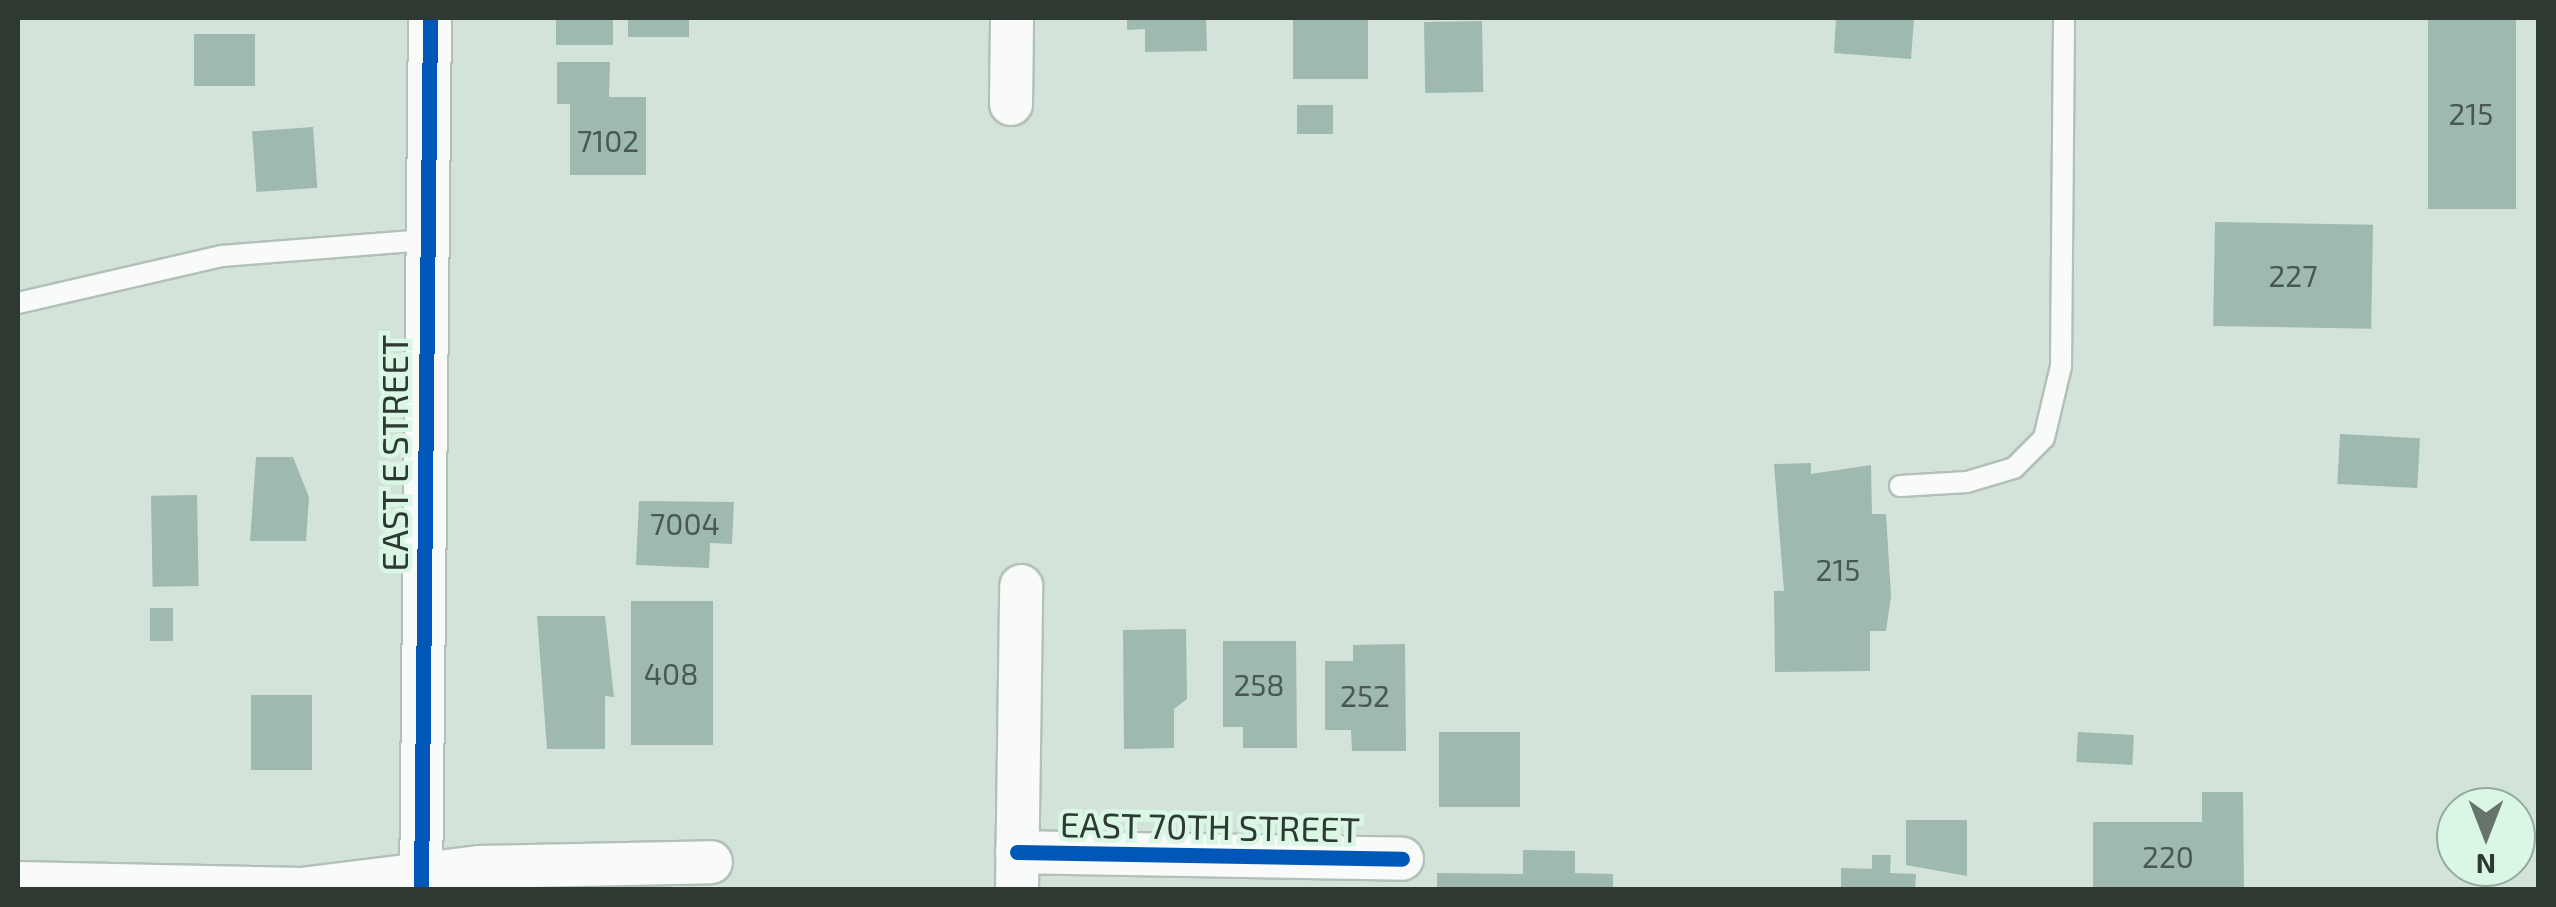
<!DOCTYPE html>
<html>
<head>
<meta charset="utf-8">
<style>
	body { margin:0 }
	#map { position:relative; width:2556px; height:907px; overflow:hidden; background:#d3e3d9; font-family:"Exo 2",sans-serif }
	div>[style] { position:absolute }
	.building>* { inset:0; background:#9db9b0; transform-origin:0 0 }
	.roads { filter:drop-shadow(2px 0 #b2c0b7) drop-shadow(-2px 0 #b2c0b7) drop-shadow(0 2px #b2c0b7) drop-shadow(0 -2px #b2c0b7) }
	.lane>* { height:20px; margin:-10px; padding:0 10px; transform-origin:10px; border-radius:10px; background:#f8fbf9 }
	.street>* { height:42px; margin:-21px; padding:0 21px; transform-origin:21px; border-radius:21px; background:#f8fbf9 }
	.cycleway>* { height:15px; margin:-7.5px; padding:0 7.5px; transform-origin:7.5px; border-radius:7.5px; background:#0057b8 }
	span { translate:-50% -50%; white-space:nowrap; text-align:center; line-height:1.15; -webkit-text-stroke:9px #d9f7e4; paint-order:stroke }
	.number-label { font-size:30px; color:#495951 }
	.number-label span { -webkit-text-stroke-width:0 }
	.street-label { font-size:35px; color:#2d3931 }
	.frame { position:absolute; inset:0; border:20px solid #2d3931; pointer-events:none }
	.north { position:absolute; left:2436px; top:787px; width:100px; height:100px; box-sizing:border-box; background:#d9f7e4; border:2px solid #94ab9c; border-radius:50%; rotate:180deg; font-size:28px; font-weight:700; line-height:40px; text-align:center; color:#2d3931 }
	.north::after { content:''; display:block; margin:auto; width:35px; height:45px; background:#67746c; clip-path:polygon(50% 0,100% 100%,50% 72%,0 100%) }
</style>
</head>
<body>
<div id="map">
	<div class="building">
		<div style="left:556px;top:18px;width:57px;height:27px"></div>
		<div style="left:628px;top:18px;width:61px;height:19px"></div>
		<div style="clip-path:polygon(1127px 18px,1206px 18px,1207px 51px,1145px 52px,1145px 29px,1127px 30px)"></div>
		<div style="left:1293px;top:18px;width:75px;height:61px"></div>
		<div style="clip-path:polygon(1836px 18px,1914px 18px,1911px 59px,1834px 53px)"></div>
		<div style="left:2428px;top:18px;width:88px;height:191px"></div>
		<div style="left:1482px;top:21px;width:71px;height:58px;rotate:89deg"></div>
		<div style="left:194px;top:34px;width:61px;height:52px"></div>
		<div style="clip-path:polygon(557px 62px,610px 62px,609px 97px,646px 97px,646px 175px,570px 175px,570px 104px,557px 104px)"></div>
		<div style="left:1297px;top:105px;width:36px;height:29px"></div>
		<div style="left:313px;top:127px;width:61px;height:61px;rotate:86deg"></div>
		<div style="left:2215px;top:222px;width:158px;height:104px;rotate:1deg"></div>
		<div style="left:2340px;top:434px;width:80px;height:50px;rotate:3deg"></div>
		<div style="clip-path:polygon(256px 457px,293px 457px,309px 497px,306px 541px,250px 541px)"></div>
		<div style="clip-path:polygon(1811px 463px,1811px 474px,1871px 465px,1872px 514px,1886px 514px,1891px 596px,1886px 631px,1870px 631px,1870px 671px,1775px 672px,1774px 591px,1784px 591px,1774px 464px)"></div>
		<div style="left:197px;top:495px;width:91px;height:46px;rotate:89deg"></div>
		<div style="clip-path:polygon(639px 501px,734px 502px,732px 544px,710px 543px,709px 568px,636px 565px)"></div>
		<div style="left:631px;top:601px;width:82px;height:144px"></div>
		<div style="left:150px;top:608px;width:23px;height:33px"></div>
		<div style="clip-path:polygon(537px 616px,605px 616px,614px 697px,605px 696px,605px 749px,547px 749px)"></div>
		<div style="clip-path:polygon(1186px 629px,1187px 699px,1174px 709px,1174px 748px,1124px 749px,1123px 630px)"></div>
		<div style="clip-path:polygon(1223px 641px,1296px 641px,1297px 748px,1243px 748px,1243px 727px,1223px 727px)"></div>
		<div style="clip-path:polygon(1405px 644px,1406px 751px,1352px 751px,1351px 730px,1325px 730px,1325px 661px,1353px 661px,1353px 645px)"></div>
		<div style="left:251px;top:695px;width:61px;height:75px"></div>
		<div style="left:1439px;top:732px;width:81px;height:75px"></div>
		<div style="left:2078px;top:732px;width:56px;height:30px;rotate:3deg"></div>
		<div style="clip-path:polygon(2202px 792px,2243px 792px,2244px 890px,2093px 890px,2093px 822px,2202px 822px)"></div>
		<div style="clip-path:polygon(1906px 820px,1967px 820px,1967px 876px,1906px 865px)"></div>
		<div style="clip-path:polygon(1523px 850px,1575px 851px,1575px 873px,1613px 874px,1613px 890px,1437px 890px,1437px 873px,1523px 874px)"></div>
		<div style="clip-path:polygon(1872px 855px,1891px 855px,1890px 873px,1916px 874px,1915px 890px,1841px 890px,1841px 868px,1872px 869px)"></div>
	</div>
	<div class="roads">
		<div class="lane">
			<div style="left:18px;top:303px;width:209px;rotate:-13deg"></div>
			<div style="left:222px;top:256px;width:204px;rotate:-4.5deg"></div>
			<div style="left:1900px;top:486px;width:67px;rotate:-3.4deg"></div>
			<div style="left:1967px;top:482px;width:49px;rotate:-16.6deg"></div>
			<div style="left:2014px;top:468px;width:42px;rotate:-45deg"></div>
			<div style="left:2044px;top:438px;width:74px;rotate:-76.7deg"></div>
			<div style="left:2061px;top:366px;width:348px;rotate:-89.5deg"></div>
		</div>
		<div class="street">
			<div style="left:1011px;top:104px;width:86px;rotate:-89.3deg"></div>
			<div style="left:1017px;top:852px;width:385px;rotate:1deg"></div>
			<div style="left:18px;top:883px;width:283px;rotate:1.2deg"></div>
			<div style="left:301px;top:889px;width:179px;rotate:-7deg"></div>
			<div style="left:479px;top:867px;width:232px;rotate:-1.2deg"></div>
			<div style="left:421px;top:890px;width:872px;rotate:-89.41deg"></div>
			<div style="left:1017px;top:890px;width:304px;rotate:-89.2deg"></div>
		</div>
	</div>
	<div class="cycleway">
		<div style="left:1017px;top:852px;width:385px;rotate:1deg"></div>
		<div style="left:421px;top:890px;width:872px;rotate:-89.41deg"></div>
	</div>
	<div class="number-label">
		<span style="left:2471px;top:113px">215</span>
		<span style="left:608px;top:140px">7102</span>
		<span style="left:2293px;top:275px">227</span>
		<span style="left:685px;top:523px">7004</span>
		<span style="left:1838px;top:569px">215</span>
		<span style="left:671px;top:673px">408</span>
		<span style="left:1259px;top:684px">258</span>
		<span style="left:1365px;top:695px">252</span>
		<span style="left:2168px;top:856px">220</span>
	</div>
	<div class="street-label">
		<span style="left:394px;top:453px;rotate:-90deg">EAST E STREET</span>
		<span style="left:1210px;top:826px;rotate:1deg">EAST 70TH STREET</span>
	</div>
	<div class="frame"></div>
	<div class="north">N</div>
</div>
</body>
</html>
